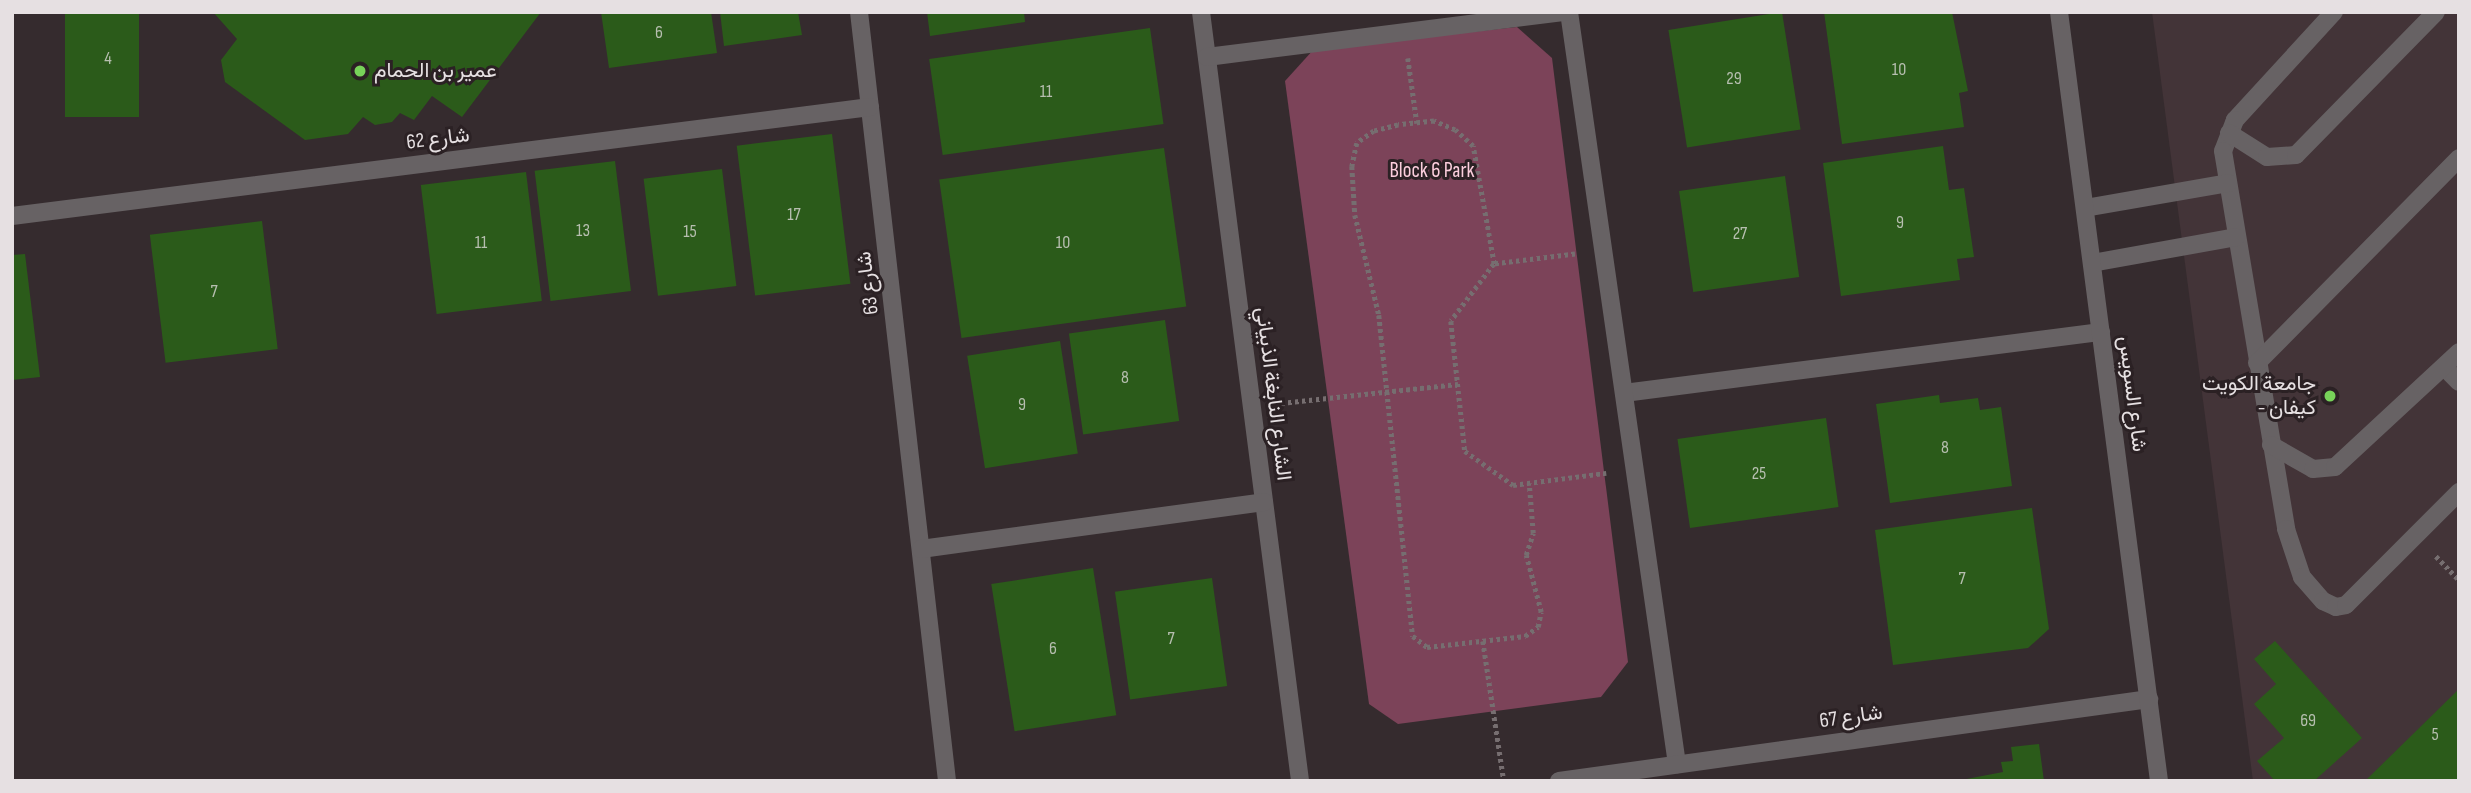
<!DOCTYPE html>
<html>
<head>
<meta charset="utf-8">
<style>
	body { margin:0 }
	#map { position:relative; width:2471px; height:793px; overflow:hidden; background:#352b2e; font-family:"Sofia Sans Condensed",Vazirmatn,sans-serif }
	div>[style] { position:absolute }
	.built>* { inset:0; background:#433438 }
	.green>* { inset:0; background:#7c4359 }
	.building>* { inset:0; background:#2b5b1a; transform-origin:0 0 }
	.path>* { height:4.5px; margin-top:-2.25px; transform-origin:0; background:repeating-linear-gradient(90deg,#766e70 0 3.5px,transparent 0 7px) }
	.service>* { height:18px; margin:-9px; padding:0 9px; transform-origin:9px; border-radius:9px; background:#676264 }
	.minor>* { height:18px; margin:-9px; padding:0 9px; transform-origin:9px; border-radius:9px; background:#676264 }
	.tertiary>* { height:18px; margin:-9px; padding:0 9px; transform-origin:9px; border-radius:9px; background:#676264 }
	.dots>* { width:19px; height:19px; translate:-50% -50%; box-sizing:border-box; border:4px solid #2b2124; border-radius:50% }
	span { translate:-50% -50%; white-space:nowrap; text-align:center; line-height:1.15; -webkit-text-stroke:6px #2b2124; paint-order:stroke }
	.number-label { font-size:18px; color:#b7bfb0 }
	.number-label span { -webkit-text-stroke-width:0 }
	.poi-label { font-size:21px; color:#e6e0e2 }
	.left { translate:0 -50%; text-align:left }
	.right { translate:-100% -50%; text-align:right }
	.street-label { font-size:21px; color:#e6e0e2 }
	.park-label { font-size:21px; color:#fccedd }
	.frame { position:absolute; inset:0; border:14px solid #e6e0e2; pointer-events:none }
</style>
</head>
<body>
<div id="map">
	<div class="built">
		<div style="clip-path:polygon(2152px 12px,2459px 12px,2459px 781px,2253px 781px)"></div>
	</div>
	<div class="green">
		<div style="clip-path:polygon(1517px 27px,1552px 58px,1628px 662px,1601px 697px,1398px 724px,1369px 704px,1285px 81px,1314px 49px)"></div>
	</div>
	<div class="building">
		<div style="left:65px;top:12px;width:74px;height:105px"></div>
		<div style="clip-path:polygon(213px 12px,541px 12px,462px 117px,432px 96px,414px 120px,400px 113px,392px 122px,375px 125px,363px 117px,348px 134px,305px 140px,225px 82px,221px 60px,237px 39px)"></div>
		<div style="clip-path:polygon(601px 12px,711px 12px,717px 53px,609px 68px)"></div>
		<div style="clip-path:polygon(720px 12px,798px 12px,802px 35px,724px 46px)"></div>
		<div style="clip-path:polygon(927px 12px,1024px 12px,1025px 22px,930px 36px)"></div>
		<div style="left:1782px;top:12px;width:119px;height:115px;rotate:81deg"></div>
		<div style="clip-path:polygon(1824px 12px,1952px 12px,1968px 91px,1959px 93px,1964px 127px,1842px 144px)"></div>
		<div style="left:1150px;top:28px;width:97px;height:223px;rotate:82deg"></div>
		<div style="left:832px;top:134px;width:151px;height:96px;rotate:83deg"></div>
		<div style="clip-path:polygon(1943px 146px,1949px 190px,1964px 188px,1974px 257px,1957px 259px,1960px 280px,1841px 296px,1823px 163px)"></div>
		<div style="left:1164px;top:148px;width:160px;height:227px;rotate:82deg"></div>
		<div style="left:615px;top:161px;width:131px;height:81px;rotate:83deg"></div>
		<div style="left:722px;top:169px;width:118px;height:79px;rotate:83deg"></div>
		<div style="left:526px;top:172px;width:130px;height:106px;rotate:83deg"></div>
		<div style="left:1785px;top:176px;width:102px;height:107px;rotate:82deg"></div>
		<div style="left:262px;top:221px;width:129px;height:113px;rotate:83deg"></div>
		<div style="clip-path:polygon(25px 254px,40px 377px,12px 380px,12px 255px)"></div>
		<div style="left:1165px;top:320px;width:102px;height:97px;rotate:82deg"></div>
		<div style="left:1060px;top:341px;width:114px;height:94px;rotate:81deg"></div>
		<div style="clip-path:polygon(1939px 395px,1940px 403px,1978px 398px,1980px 410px,2001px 407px,2012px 486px,1890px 503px,1876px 404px)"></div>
		<div style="left:1826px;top:418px;width:90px;height:150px;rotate:82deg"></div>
		<div style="clip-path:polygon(2032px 508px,2049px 629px,2028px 648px,1893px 665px,1875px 530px)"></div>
		<div style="left:1093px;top:568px;width:149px;height:103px;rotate:81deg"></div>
		<div style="left:1212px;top:578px;width:109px;height:98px;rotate:82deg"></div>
		<div style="clip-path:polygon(2275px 641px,2362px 738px,2314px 781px,2275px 781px,2257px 761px,2284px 738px,2254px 704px,2276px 684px,2254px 659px)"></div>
		<div style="clip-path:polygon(2459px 689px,2459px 781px,2365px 781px)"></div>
		<div style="clip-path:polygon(2039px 744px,2044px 781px,1956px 781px,2003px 772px,2001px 762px,2013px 761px,2011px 747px)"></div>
	</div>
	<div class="path">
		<div style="left:1408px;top:58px;width:66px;rotate:82.1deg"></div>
		<div style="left:1575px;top:254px;width:82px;rotate:173deg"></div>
		<div style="left:1494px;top:264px;width:71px;rotate:127deg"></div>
		<div style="left:1451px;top:321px;width:131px;rotate:83.9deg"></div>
		<div style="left:1465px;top:451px;width:59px;rotate:35.3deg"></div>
		<div style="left:1513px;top:485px;width:94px;rotate:-7.4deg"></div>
		<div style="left:1494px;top:264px;width:120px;rotate:-100.1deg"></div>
		<div style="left:1473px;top:146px;width:24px;rotate:-138deg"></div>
		<div style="left:1455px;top:130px;width:23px;rotate:-157deg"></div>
		<div style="left:1434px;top:121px;width:36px;rotate:174deg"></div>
		<div style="left:1398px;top:125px;width:25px;rotate:166deg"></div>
		<div style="left:1374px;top:131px;width:21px;rotate:145deg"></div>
		<div style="left:1357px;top:143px;width:24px;rotate:102deg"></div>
		<div style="left:1352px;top:166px;width:49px;rotate:86.5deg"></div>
		<div style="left:1355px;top:215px;width:103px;rotate:76.5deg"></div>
		<div style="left:1379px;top:315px;width:323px;rotate:84deg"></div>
		<div style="left:1413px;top:636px;width:18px;rotate:38deg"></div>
		<div style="left:1427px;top:647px;width:99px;rotate:-6.4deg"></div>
		<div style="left:1525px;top:636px;width:16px;rotate:-35deg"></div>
		<div style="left:1538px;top:627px;width:15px;rotate:-79deg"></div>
		<div style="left:1541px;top:612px;width:59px;rotate:-104.7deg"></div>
		<div style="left:1526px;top:555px;width:23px;rotate:-72deg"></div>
		<div style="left:1533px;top:533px;width:50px;rotate:-94.6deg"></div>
		<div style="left:1281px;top:403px;width:178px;rotate:-6.1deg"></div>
		<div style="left:2436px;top:556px;width:33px;rotate:46deg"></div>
		<div style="left:1483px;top:641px;width:142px;rotate:81.5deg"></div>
	</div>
	<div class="service">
		<div style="left:2334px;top:12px;width:147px;rotate:132.5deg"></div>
		<div style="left:2235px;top:120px;width:33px;rotate:111deg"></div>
		<div style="left:2223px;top:151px;width:383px;rotate:80.5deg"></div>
		<div style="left:2286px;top:529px;width:51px;rotate:71.6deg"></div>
		<div style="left:2302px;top:577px;width:32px;rotate:49deg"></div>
		<div style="left:2323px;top:601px;width:14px;rotate:25deg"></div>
		<div style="left:2336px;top:607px;width:10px;rotate:-11deg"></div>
		<div style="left:2346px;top:605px;width:160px;rotate:-45deg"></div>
		<div style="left:2229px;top:133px;width:45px;rotate:32.3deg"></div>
		<div style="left:2267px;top:157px;width:29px;rotate:-4deg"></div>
		<div style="left:2296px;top:155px;width:200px;rotate:-45.6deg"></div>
		<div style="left:2085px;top:208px;width:145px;rotate:-9.9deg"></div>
		<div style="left:2092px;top:263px;width:146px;rotate:-10.2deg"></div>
		<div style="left:2257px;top:363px;width:288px;rotate:-45.4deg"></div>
		<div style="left:2444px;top:367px;width:21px;rotate:45deg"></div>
		<div style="left:1624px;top:393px;width:481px;rotate:-7.3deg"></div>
		<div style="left:2271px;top:445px;width:48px;rotate:29.7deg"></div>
		<div style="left:2313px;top:469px;width:22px;rotate:-5deg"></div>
		<div style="left:2335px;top:467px;width:169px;rotate:-42.8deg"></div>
	</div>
	<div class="minor">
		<div style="left:859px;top:12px;width:774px;rotate:83.47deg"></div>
		<div style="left:1201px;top:12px;width:775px;rotate:82.66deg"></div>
		<div style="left:1569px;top:12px;width:760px;rotate:81.83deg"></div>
		<div style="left:1207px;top:57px;width:361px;rotate:-7.2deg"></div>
		<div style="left:12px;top:216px;width:865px;rotate:-7.24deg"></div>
		<div style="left:921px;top:549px;width:346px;rotate:-7.8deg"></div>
		<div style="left:1559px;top:781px;width:596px;rotate:-7.91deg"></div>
	</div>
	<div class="tertiary">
		<div style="left:2059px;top:12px;width:775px;rotate:82.59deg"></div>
	</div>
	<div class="dots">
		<div style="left:360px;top:71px;background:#77d259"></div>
		<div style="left:2330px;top:396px;background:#77d259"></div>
	</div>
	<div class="number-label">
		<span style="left:659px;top:33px">6</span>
		<span style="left:108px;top:59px">4</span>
		<span style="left:1899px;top:70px">10</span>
		<span style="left:1734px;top:79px">29</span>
		<span style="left:1046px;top:92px">11</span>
		<span style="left:794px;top:215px">17</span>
		<span style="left:1900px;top:223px">9</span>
		<span style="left:583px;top:231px">13</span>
		<span style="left:690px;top:232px">15</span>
		<span style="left:1740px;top:234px">27</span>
		<span style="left:481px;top:243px">11</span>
		<span style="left:1063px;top:243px">10</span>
		<span style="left:214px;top:292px">7</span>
		<span style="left:1125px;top:378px">8</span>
		<span style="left:1022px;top:405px">9</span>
		<span style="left:1945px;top:448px">8</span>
		<span style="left:1759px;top:474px">25</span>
		<span style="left:1962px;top:579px">7</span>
		<span style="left:1171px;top:639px">7</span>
		<span style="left:1053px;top:649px">6</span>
		<span style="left:2308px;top:721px">69</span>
		<span style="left:2435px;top:735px">5</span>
	</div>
	<div class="poi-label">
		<span class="left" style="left:374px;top:71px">عمير بن الحمام</span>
		<span class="right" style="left:2316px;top:396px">جامعة الكويت<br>- كيفان</span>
	</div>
	<div class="street-label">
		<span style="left:438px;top:139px;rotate:-7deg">شارع 62</span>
		<span style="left:868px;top:283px;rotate:-97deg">شارع 63</span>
		<span style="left:1273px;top:394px;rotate:83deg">الشارع النابغة الذبياني</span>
		<span style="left:2132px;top:394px;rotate:83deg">شارع السويس</span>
		<span style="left:1851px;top:717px;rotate:-8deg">شارع 67</span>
	</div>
	<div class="park-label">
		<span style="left:1432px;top:171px">Block 6 Park</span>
	</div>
	<div class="frame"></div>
</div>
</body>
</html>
